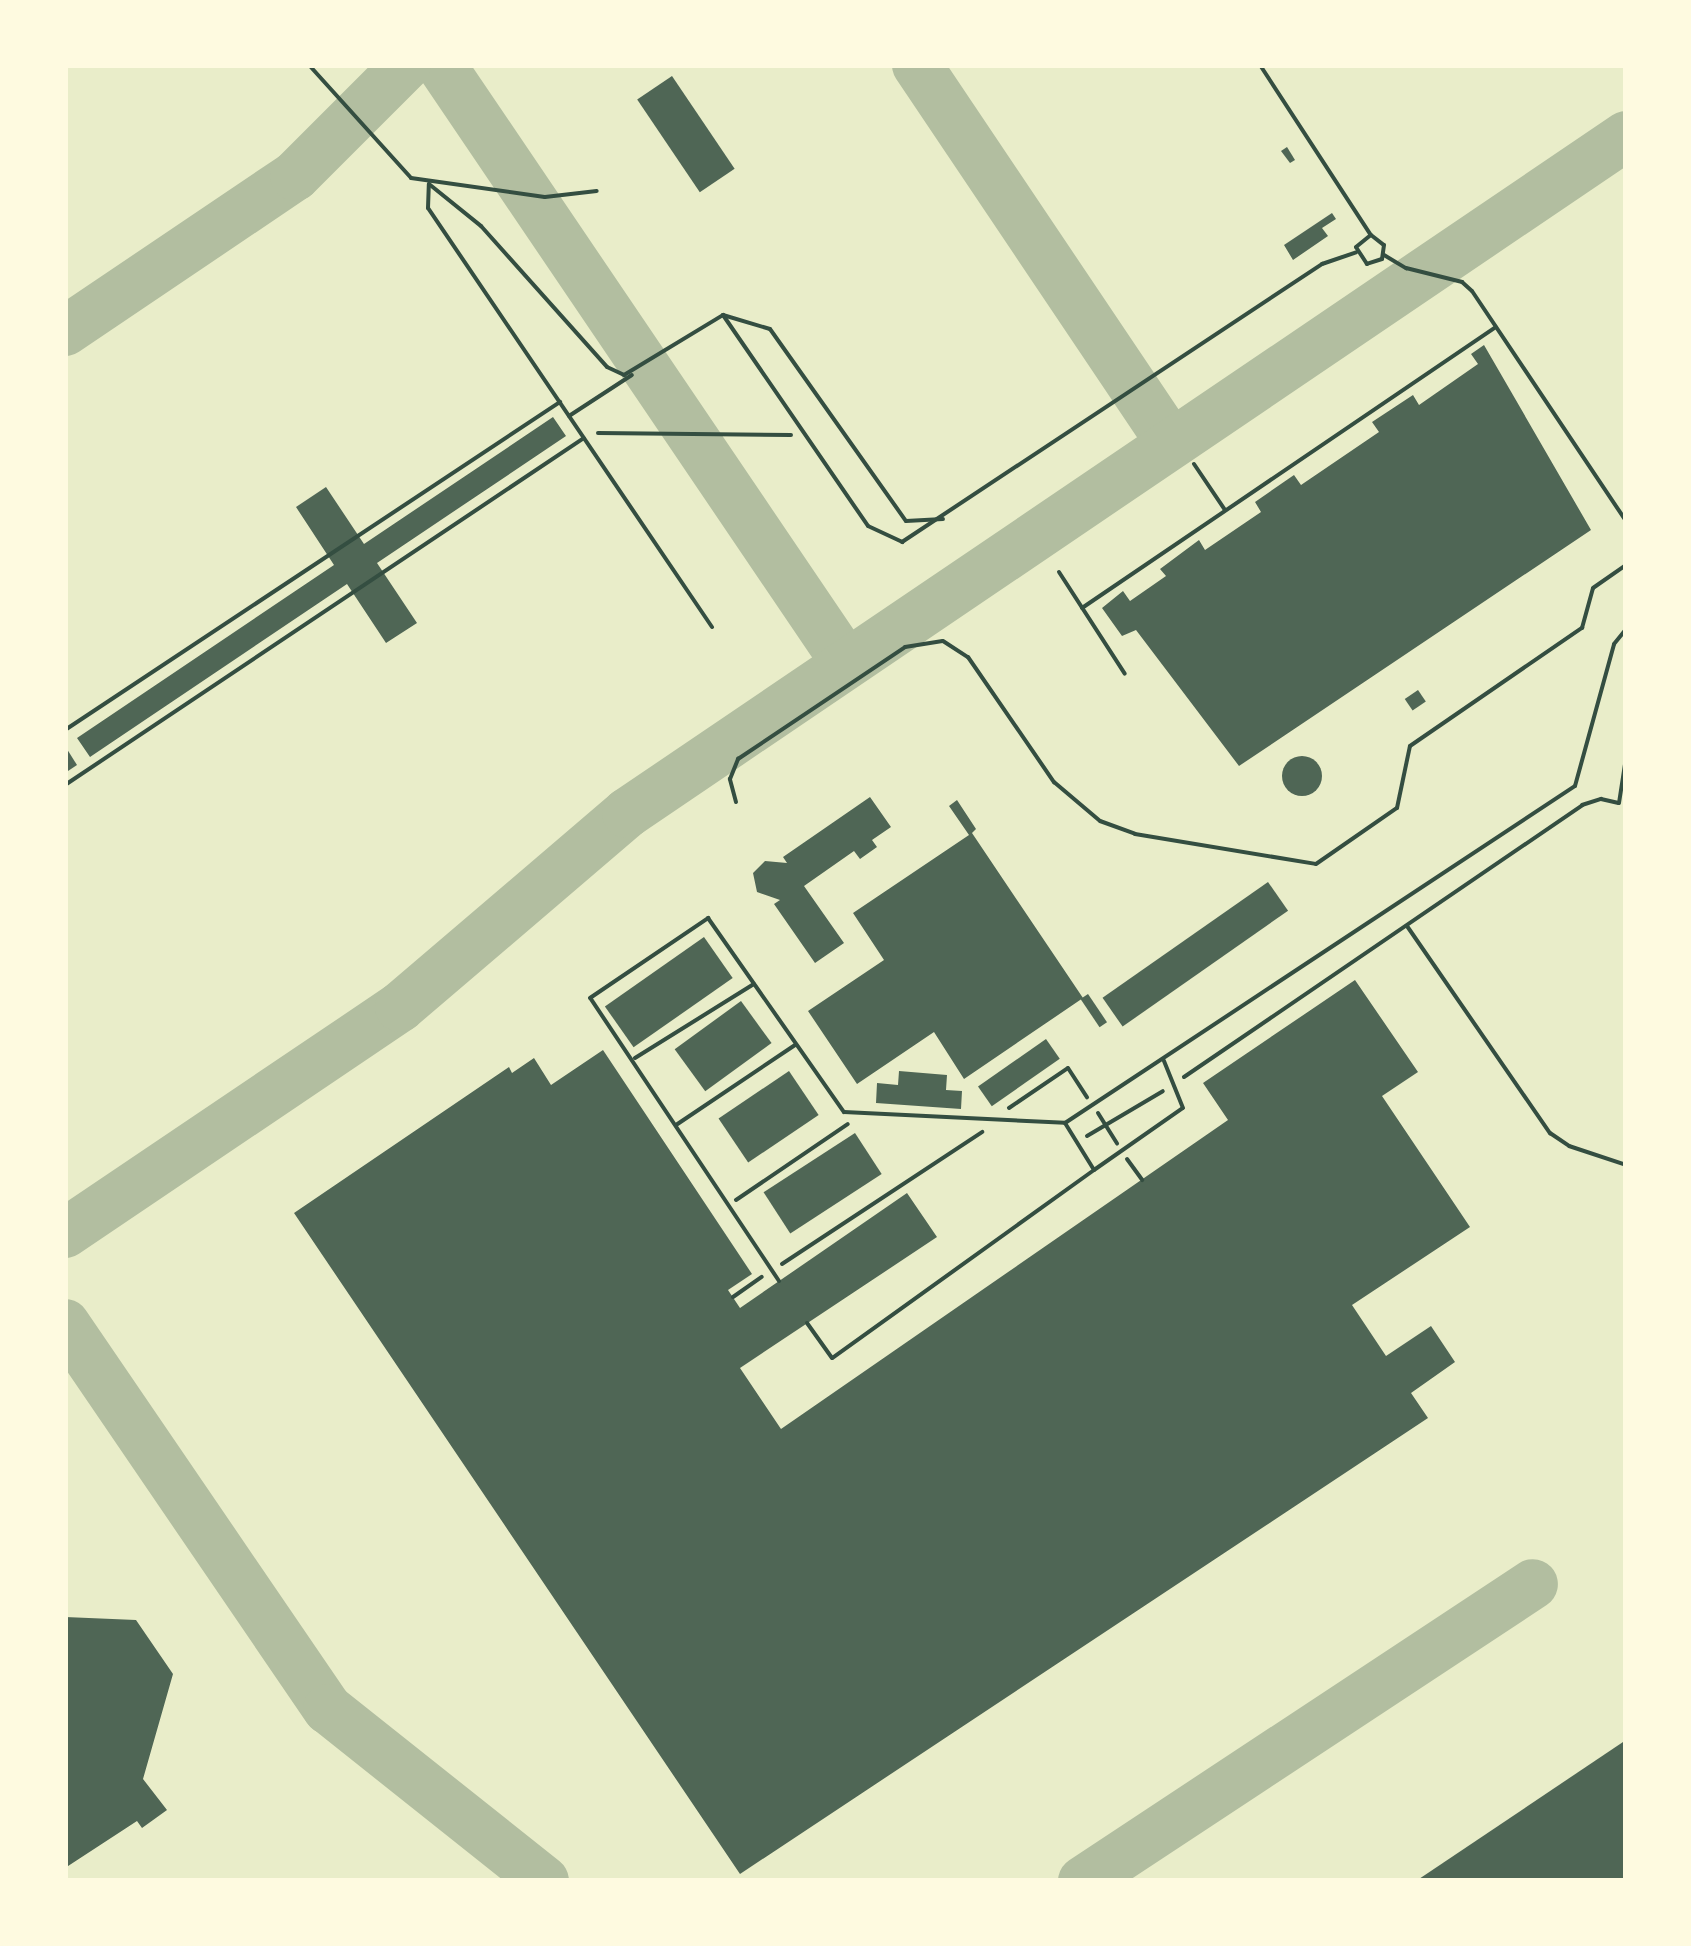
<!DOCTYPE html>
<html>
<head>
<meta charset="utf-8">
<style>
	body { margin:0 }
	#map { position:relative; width:1691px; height:1946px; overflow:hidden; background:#e9edc9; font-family:Poppins,sans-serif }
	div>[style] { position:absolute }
	.taxiway>* { height:50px; margin:-25px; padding:0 25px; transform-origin:25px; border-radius:25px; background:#b2bea0 }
	.building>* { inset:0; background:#4f6655; transform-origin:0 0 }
	.round { border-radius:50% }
	.path>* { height:4px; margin:-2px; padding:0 2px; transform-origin:2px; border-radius:2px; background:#344e41 }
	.service>* { height:4px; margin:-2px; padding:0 2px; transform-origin:2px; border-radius:2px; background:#344e41 }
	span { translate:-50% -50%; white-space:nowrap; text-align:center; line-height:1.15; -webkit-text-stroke:8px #fefae0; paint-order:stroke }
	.frame { position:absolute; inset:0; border:68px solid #fefae0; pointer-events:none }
</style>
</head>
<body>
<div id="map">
	<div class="taxiway">
		<div style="left:441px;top:65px;width:722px;rotate:55.89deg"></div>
		<div style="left:917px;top:65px;width:453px;rotate:56.1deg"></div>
		<div style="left:65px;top:331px;width:277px;rotate:-34deg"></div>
		<div style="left:295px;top:176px;width:157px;rotate:-45deg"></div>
		<div style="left:65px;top:1233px;width:404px;rotate:-34deg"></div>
		<div style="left:400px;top:1007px;width:299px;rotate:-40.5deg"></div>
		<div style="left:627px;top:813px;width:1207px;rotate:-34.12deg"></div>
		<div style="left:65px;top:1324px;width:466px;rotate:55.7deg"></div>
		<div style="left:328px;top:1709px;width:276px;rotate:38.5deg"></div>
		<div style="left:1083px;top:1881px;width:539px;rotate:-33.42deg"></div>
	</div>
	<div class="building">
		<div style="left:672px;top:76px;width:112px;height:42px;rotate:56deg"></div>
		<div style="clip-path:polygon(1287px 147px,1295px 160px,1290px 163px,1281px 151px)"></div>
		<div style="clip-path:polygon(1332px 213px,1336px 219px,1322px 228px,1328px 236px,1293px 260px,1284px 245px)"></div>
		<div style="clip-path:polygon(1484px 345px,1591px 530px,1239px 766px,1136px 630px,1122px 636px,1102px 608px,1123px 591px,1130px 601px,1166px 576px,1160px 569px,1199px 540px,1205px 550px,1261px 512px,1255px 502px,1294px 475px,1301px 485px,1379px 432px,1372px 422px,1413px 395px,1419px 405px,1478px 364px,1471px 354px)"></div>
		<div style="clip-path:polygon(553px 417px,566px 436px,377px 563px,417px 623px,386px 643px,347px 584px,90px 757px,77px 738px,334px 565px,296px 507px,326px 487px,364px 544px)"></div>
		<div style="left:1418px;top:690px;width:14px;height:16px;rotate:56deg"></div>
		<div style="clip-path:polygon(65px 746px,77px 765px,65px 773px)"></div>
		<div class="round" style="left:1282px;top:756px;width:40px;height:40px"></div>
		<div style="clip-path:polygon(870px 797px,891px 827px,872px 840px,877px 847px,860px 859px,854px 851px,804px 886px,844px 943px,815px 963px,774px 904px,780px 900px,757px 892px,753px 873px,765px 861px,787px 863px,783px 857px)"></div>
		<div style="clip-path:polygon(957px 800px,976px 829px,972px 833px,1083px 998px,964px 1079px,934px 1032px,857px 1084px,808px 1011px,884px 960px,853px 913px,969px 835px,949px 806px)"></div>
		<div style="left:1268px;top:882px;width:35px;height:202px;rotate:55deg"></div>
		<div style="left:704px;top:937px;width:50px;height:121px;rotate:55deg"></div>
		<div style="clip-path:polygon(1355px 980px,1418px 1072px,1382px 1096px,1470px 1227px,1352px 1305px,1386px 1356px,1431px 1326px,1455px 1362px,1411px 1393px,1428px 1418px,740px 1874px,294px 1213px,509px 1067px,512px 1073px,534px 1058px,551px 1085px,603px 1050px,752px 1274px,728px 1290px,740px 1308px,907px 1193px,937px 1237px,740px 1368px,781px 1429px,1228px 1120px,1203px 1083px)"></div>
		<div style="left:1088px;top:994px;width:34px;height:9px;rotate:56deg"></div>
		<div style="left:741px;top:1001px;width:52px;height:82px;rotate:54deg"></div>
		<div style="left:1046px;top:1039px;width:24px;height:83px;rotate:55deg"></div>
		<div style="left:789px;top:1071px;width:53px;height:85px;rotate:56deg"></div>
		<div style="clip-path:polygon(899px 1071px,947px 1075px,946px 1090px,962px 1091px,961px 1109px,876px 1103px,877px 1083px,898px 1085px)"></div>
		<div style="left:855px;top:1133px;width:49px;height:109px;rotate:57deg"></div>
		<div style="clip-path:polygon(65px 1617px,136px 1620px,173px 1674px,143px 1779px,167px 1810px,142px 1828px,137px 1821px,65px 1868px)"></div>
		<div style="clip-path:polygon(1626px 1740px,1626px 1881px,1416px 1881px)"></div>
	</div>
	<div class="path">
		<div style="left:598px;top:433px;width:193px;rotate:0.6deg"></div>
		<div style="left:1407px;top:926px;width:252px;rotate:55.4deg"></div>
		<div style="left:1550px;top:1133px;width:23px;rotate:34deg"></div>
		<div style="left:1569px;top:1146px;width:60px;rotate:18.4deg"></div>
		<div style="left:1184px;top:1077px;width:482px;rotate:-34.3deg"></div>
		<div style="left:1582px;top:805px;width:20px;rotate:-18deg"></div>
		<div style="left:1601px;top:799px;width:18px;rotate:13deg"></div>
		<div style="left:1619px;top:803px;width:46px;rotate:-81.2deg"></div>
		<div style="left:1009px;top:1108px;width:71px;rotate:-34.1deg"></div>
		<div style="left:1068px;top:1068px;width:35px;rotate:57deg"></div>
		<div style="left:1098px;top:1113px;width:36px;rotate:58deg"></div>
		<div style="left:1087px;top:1136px;width:88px;rotate:-30.6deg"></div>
		<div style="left:1127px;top:1159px;width:26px;rotate:54deg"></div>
		<div style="left:736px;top:1200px;width:135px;rotate:-34.2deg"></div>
		<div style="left:782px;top:1264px;width:240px;rotate:-33.4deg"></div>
		<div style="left:733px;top:1297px;width:35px;rotate:-35deg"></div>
	</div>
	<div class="service">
		<div style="left:309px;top:65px;width:152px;rotate:47.9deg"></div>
		<div style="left:411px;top:178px;width:135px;rotate:8.1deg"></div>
		<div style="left:545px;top:197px;width:52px;rotate:-6.6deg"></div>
		<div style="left:1260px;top:65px;width:203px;rotate:56.9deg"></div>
		<div style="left:1371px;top:235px;width:16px;rotate:38deg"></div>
		<div style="left:1384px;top:245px;width:14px;rotate:98deg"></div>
		<div style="left:1382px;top:259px;width:16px;rotate:162deg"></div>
		<div style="left:1367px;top:264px;width:20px;rotate:-123deg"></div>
		<div style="left:1356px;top:247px;width:19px;rotate:-39deg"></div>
		<div style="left:1384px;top:255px;width:26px;rotate:31deg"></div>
		<div style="left:1406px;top:268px;width:58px;rotate:14deg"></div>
		<div style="left:1462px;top:282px;width:13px;rotate:42deg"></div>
		<div style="left:1472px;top:291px;width:277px;rotate:56.2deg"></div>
		<div style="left:723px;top:315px;width:256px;rotate:55.5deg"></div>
		<div style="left:868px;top:526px;width:38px;rotate:25deg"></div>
		<div style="left:902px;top:542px;width:504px;rotate:-33.5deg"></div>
		<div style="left:1322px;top:264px;width:36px;rotate:-19deg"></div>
		<div style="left:569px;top:416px;width:75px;rotate:-33.1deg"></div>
		<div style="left:1194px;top:464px;width:55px;rotate:56deg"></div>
		<div style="left:1059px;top:572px;width:121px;rotate:57.1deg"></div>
		<div style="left:1082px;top:608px;width:500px;rotate:-34.17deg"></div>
		<div style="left:712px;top:627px;width:506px;rotate:-124.13deg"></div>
		<div style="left:428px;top:208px;width:24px;rotate:-88deg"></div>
		<div style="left:429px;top:184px;width:67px;rotate:38.9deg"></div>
		<div style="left:481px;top:226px;width:189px;rotate:48.2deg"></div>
		<div style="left:607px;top:367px;width:19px;rotate:25deg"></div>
		<div style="left:624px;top:375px;width:116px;rotate:-31.2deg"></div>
		<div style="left:723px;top:315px;width:49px;rotate:16.6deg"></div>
		<div style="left:770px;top:329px;width:235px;rotate:54.7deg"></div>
		<div style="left:906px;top:521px;width:37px;rotate:-3deg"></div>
		<div style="left:65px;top:730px;width:594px;rotate:-33.53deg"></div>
		<div style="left:65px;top:785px;width:624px;rotate:-33.77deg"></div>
		<div style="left:736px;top:802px;width:24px;rotate:-105deg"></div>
		<div style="left:730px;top:779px;width:22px;rotate:-68deg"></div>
		<div style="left:738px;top:759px;width:201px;rotate:-33.8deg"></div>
		<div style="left:905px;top:647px;width:38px;rotate:-9deg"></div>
		<div style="left:943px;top:641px;width:30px;rotate:33deg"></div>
		<div style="left:968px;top:657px;width:152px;rotate:55.5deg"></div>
		<div style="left:1054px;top:782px;width:60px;rotate:40.3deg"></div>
		<div style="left:1100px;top:821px;width:37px;rotate:20deg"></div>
		<div style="left:1135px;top:834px;width:183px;rotate:9.4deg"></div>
		<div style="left:1316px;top:864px;width:98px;rotate:-34.7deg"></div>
		<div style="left:1397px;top:808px;width:63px;rotate:-78.2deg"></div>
		<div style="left:1410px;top:746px;width:209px;rotate:-34.5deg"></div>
		<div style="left:1582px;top:628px;width:41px;rotate:-74.6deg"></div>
		<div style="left:1593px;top:588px;width:40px;rotate:-34.9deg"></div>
		<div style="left:1626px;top:848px;width:140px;rotate:90deg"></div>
		<div style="left:635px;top:1058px;width:140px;rotate:-31.9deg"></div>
		<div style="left:1065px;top:1123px;width:611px;rotate:-33.46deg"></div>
		<div style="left:1575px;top:786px;width:147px;rotate:-74.6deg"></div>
		<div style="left:1614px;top:644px;width:19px;rotate:-51deg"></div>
		<div style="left:676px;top:1125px;width:143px;rotate:-33.9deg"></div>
		<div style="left:1094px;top:1170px;width:108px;rotate:-34.9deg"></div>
		<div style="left:1183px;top:1108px;width:51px;rotate:-112deg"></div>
		<div style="left:779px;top:1281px;width:340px;rotate:-123.7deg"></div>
		<div style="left:590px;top:998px;width:143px;rotate:-34.1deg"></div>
		<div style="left:708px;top:918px;width:237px;rotate:55deg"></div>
		<div style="left:844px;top:1112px;width:221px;rotate:2.8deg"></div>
		<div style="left:1065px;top:1123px;width:55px;rotate:58.3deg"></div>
		<div style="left:1094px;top:1170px;width:322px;rotate:144.3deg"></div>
		<div style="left:832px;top:1358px;width:43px;rotate:-125.5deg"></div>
	</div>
	<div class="frame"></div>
</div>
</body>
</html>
